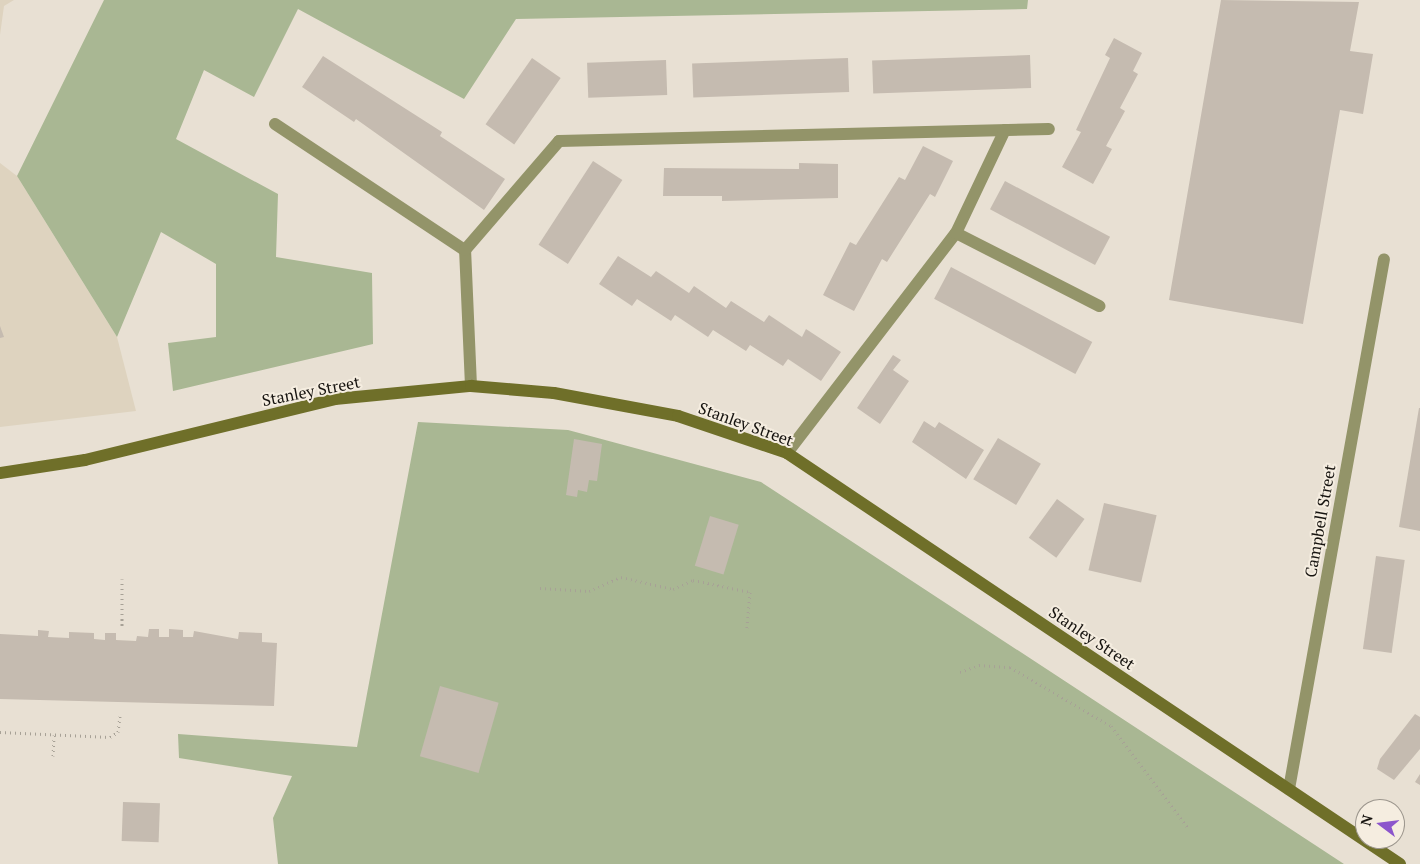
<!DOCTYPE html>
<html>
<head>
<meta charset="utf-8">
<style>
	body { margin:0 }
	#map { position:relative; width:1420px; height:864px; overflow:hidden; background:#e8e0d3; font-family:"PT Serif",serif }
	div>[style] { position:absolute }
	.built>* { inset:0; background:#ded3bf }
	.green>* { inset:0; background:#a9b793 }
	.building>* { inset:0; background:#c5bbb0; transform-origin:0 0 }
	.path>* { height:3px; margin-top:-1.5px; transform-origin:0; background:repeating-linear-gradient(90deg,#a7a196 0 1px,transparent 0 5px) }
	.lane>* { height:12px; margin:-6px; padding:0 6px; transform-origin:6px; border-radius:6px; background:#939469 }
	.street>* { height:12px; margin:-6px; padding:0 6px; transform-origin:6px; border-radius:6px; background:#939469 }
	.secondary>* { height:12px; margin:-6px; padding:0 6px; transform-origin:6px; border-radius:6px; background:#6f6f29 }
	span { translate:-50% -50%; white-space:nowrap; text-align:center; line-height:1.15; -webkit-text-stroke:4px #f5ede0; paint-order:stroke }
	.street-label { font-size:16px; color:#171410 }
	.north { position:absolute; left:1355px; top:799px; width:50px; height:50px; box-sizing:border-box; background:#f5ede0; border:1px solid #9c968d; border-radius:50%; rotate:285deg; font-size:14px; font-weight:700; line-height:20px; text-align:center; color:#171410 }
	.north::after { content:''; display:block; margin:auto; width:18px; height:22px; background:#8c55cc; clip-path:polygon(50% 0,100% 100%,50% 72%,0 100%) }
</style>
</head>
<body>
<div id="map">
	<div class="built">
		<div style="clip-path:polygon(0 0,14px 0,4px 6px,0 35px)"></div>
		<div style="clip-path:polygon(0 163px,17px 176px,117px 337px,136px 411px,0 427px)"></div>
	</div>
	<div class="green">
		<div style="clip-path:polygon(104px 0,1028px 0,1027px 9px,516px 19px,464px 99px,298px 9px,254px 97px,204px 70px,176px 139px,278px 194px,276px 257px,372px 273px,373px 344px,173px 391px,168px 343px,216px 337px,216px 264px,161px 232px,117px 337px,17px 176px)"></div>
		<div style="clip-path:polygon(418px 422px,568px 430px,761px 482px,1344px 864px,278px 864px,273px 818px,292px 776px,179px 758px,178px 734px,357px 747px)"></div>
	</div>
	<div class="building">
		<div style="clip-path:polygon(1221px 0,1359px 2px,1350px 51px,1373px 54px,1363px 114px,1340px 110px,1303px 324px,1169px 300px)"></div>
		<div style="clip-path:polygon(1114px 38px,1142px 53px,1133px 71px,1138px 74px,1120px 108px,1125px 111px,1106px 146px,1112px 149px,1093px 184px,1062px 167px,1081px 132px,1076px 130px,1110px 58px,1105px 55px)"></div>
		<div style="left:1030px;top:55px;width:33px;height:158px;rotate:88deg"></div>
		<div style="clip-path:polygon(323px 56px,442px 132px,440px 136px,505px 179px,484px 210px,356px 119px,354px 122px,302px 87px)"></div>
		<div style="left:532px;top:58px;width:35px;height:81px;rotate:35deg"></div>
		<div style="left:848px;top:58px;width:34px;height:156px;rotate:88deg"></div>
		<div style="left:666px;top:60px;width:35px;height:79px;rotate:88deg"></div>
		<div style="clip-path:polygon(923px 146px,953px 161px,935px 197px,930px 194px,887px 262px,882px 259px,854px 311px,823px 295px,850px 242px,856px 245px,899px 177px,905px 180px)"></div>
		<div style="left:593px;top:161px;width:35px;height:100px;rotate:33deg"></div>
		<div style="clip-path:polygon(799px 163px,838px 164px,838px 198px,722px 201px,722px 196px,663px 196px,664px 168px,799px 169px)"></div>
		<div style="left:1005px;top:181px;width:119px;height:32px;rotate:28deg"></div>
		<div style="clip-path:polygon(618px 256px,651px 277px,656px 271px,689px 293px,694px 286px,726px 308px,731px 301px,764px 322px,769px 315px,802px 337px,806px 329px,841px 352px,821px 381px,788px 359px,783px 366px,750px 345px,746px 351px,713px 330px,708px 337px,675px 315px,671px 321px,637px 299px,632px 306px,599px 284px)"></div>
		<div style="left:951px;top:267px;width:160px;height:36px;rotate:28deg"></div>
		<div style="clip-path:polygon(0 326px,4px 337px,0 338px)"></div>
		<div style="clip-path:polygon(893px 355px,901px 360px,893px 370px,909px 381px,880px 424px,857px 408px)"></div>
		<div style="clip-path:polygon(1419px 408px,1420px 408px,1420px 531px,1399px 527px)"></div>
		<div style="clip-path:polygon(924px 421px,935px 428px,939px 422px,984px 450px,966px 479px,912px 442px)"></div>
		<div style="left:998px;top:438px;width:50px;height:48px;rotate:31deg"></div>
		<div style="clip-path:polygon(574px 439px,602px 444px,597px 481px,589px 480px,587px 492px,578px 490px,577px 497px,566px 495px)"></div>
		<div style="left:1057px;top:499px;width:34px;height:48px;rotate:36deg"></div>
		<div style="left:1104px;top:503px;width:54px;height:69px;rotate:13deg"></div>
		<div style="left:710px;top:516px;width:30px;height:52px;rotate:17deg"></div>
		<div style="left:1376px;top:556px;width:29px;height:94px;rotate:8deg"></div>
		<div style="clip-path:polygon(149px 629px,159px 629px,159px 637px,169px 637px,169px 629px,183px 630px,183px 637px,193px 637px,194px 631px,238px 639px,239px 632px,262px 633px,262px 642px,277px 643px,274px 706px,0 699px,0 634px,38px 636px,38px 630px,49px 631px,48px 637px,69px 638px,69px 632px,94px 633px,94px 639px,105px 640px,105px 633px,116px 633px,116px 640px,136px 641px,137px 636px,148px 637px)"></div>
		<div style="left:440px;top:686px;width:61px;height:73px;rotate:16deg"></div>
		<div style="clip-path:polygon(1415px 714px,1420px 717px,1420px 749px,1394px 780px,1377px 769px,1380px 759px)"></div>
		<div style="clip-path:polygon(1420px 774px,1420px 785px,1415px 782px)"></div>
		<div style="left:123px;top:802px;width:37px;height:39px;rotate:2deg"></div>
	</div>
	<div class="path">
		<div style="left:122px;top:579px;width:48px;rotate:90deg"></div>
		<div style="left:540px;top:588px;width:49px;rotate:3.5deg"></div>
		<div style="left:589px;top:591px;width:35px;rotate:-24deg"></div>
		<div style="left:621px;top:577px;width:53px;rotate:13deg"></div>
		<div style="left:673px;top:589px;width:22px;rotate:-24deg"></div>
		<div style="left:693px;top:580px;width:58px;rotate:11.9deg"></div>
		<div style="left:750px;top:592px;width:37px;rotate:95deg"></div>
		<div style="left:960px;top:672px;width:20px;rotate:-20deg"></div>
		<div style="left:979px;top:665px;width:31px;rotate:4deg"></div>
		<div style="left:1010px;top:667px;width:117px;rotate:30.3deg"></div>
		<div style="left:1111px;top:726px;width:129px;rotate:52.9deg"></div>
		<div style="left:0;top:732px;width:110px;rotate:2.6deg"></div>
		<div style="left:110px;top:737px;width:9px;rotate:-32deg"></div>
		<div style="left:118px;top:732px;width:16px;rotate:-83deg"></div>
		<div style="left:53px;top:756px;width:21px;rotate:-87deg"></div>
	</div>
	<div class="lane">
		<div style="left:275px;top:124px;width:228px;rotate:33.6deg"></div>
		<div style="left:956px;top:233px;width:161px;rotate:27deg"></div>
		<div style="left:471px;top:386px;width:136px;rotate:-92.5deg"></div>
		<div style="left:465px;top:250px;width:144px;rotate:-49.2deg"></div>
		<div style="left:559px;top:141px;width:490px;rotate:-1.4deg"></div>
		<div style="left:787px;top:453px;width:277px;rotate:-52.5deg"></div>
		<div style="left:956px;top:233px;width:114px;rotate:-64.6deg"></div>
	</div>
	<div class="street">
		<div style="left:1289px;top:789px;width:538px;rotate:-79.84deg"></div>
	</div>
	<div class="secondary">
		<div style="left:0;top:473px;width:86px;rotate:-8.7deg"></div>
		<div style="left:85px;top:460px;width:257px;rotate:-13.7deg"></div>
		<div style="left:335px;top:399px;width:137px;rotate:-5.5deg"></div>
		<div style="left:471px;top:386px;width:83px;rotate:4.8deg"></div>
		<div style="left:554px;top:393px;width:126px;rotate:10.5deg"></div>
		<div style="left:678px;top:416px;width:115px;rotate:18.7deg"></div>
		<div style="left:787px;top:453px;width:738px;rotate:33.84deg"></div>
	</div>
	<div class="street-label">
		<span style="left:311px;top:391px;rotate:-11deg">Stanley Street</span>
		<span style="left:746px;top:424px;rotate:20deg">Stanley Street</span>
		<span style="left:1320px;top:521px;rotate:-80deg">Campbell Street</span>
		<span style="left:1092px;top:638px;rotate:34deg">Stanley Street</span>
	</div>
	<div class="north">N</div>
</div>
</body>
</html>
